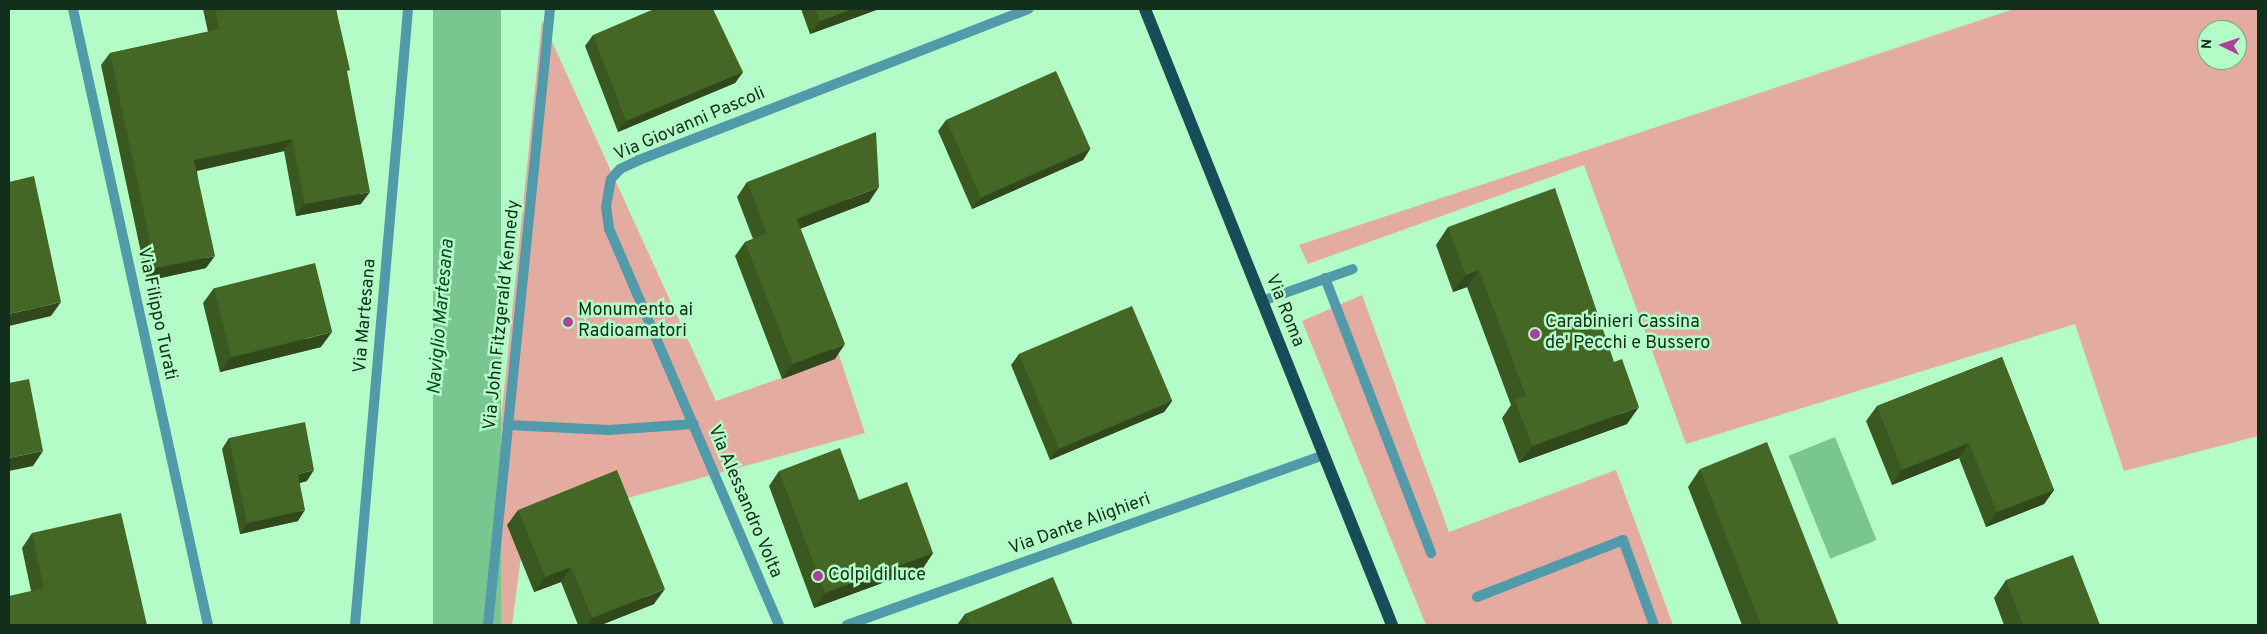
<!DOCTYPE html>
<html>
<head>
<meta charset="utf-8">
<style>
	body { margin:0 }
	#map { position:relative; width:2267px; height:634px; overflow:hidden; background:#b3fbc7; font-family:Overpass,sans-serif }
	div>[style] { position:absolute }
	.green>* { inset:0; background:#e4aca0 }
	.water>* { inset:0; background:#79c690; transform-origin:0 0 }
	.lane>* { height:10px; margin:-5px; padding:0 5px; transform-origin:5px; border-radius:5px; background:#509aa9 }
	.street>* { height:10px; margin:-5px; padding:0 5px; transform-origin:5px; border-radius:5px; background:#509aa9 }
	.primary>* { height:12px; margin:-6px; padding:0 6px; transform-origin:6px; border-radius:6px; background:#174d58 }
	.wall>* { inset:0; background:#3a5921 }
	.shaded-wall>* { inset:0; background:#30481b }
	.building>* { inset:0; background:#446726; transform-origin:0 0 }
	.dots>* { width:14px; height:14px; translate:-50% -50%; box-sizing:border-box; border:2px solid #b3fbc7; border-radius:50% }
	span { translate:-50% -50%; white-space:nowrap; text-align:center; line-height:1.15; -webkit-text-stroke:5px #b3fbc7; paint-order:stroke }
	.street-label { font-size:18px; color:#112f1b }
	.poi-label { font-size:18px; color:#112f1b }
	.left { translate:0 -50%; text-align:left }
	.water-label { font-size:19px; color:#0b4825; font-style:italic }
	.frame { position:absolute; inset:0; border:10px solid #112f1b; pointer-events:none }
	.north { position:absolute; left:2197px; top:20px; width:50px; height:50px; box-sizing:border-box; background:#b3fbc7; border:1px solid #72a982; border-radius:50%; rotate:274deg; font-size:14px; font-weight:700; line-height:20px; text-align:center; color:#112f1b }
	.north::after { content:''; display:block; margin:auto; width:18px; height:22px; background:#ac409f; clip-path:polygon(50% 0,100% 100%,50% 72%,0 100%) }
</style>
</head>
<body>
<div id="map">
	<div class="green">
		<div style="clip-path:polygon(evenodd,2014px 9px,2258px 9px,2258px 436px,2124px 471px,2075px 324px,1686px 444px,1584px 165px,1308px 264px,1299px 245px,2014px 9px,2207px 30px,2237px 30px,2237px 60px,2207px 60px,2207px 30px)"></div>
		<div style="clip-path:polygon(542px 20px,716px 401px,835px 359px,838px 352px,865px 433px,525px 526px,512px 625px,480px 625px)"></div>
		<div style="clip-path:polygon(1362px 295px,1449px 532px,1616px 470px,1673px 625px,1426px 625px,1302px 321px)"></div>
	</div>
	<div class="water">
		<div style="left:433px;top:9px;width:68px;height:619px"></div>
		<div style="left:1835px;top:437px;width:111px;height:50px;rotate:68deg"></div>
	</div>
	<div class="lane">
		<div style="left:1325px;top:278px;width:295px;rotate:68.9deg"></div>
		<div style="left:1262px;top:301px;width:96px;rotate:-19.4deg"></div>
		<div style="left:1477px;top:597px;width:157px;rotate:-21.3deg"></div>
		<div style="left:1623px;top:540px;width:90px;rotate:70deg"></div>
	</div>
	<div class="street">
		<div style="left:73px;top:9px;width:631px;rotate:77.64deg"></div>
		<div style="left:508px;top:425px;width:101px;rotate:2.8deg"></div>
		<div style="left:609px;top:430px;width:85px;rotate:-4deg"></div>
		<div style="left:355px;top:625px;width:618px;rotate:-85.08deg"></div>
		<div style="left:488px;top:625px;width:619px;rotate:-84.25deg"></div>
		<div style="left:779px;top:625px;width:432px;rotate:-113.2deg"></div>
		<div style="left:609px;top:228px;width:21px;rotate:-98deg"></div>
		<div style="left:606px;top:207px;width:28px;rotate:-80deg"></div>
		<div style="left:611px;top:179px;width:13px;rotate:-48deg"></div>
		<div style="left:620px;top:169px;width:21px;rotate:-25deg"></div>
		<div style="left:639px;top:160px;width:418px;rotate:-21.2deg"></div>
		<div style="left:847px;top:625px;width:506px;rotate:-19.62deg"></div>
	</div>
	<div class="primary">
		<div style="left:1145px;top:9px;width:664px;rotate:68.15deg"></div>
	</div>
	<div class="wall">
		<div style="clip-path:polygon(203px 9px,336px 9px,347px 75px,361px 204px,296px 216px,284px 151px,197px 171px,206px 268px,147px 281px,101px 65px,110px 53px,208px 32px)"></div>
		<div style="clip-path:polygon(801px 9px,879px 9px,810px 34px)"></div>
		<div style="clip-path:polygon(593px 35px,743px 72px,735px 83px,618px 132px,585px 46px)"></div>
		<div style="clip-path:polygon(946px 120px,1090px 149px,1083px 160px,972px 209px,938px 131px)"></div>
		<div style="clip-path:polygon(747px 182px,869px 202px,800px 229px,835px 359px,782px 379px,735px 256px,745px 242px,753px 239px,737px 197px)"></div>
		<div style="clip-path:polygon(1448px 227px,1627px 424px,1519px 463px,1502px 418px,1511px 405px,1467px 287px,1453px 292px,1436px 245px)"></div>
		<div style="clip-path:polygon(214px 288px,321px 347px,220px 372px,203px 303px)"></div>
		<div style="clip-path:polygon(1019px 354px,1172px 401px,1164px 412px,1050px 460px,1011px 365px)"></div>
		<div style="clip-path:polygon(2002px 357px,2054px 490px,2044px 504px,1986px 527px,1959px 458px,1892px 485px,1866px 421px,1877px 406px)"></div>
		<div style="clip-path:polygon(229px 438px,307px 481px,300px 483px,298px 521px,240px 534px,222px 449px)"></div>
		<div style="clip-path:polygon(1700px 469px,1839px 625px,1742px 625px,1688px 487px)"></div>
		<div style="clip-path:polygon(779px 471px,859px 500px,933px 553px,923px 568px,814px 608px,769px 486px)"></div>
		<div style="clip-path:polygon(518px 510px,654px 604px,601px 625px,578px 625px,561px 582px,534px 592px,507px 525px)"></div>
		<div style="clip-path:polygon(32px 533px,147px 625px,31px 591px,22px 548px)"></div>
		<div style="clip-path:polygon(2006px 580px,2100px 625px,2004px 625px,1994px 598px)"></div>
		<div style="clip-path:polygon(965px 614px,1073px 625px,957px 625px)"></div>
	</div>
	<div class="shaded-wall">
		<div style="clip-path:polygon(853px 9px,879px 9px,810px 34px,820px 21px)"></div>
		<div style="clip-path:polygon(743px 72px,735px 83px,618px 132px,626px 121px)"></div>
		<div style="clip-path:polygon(292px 139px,284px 151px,186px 173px,194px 160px)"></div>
		<div style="clip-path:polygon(1090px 149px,1083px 160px,972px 209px,980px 198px)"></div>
		<div style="clip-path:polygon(879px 187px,869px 202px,786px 234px,797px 219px)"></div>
		<div style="clip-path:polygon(370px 192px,361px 204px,296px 216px,305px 204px)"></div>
		<div style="clip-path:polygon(215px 256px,206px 268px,147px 281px,156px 268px)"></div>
		<div style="clip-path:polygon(1479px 270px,1467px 287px,1453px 292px,1466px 275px)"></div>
		<div style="clip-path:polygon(61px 302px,51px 316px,9px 326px,9px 314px)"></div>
		<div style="clip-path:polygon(332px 332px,321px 347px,220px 372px,230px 358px)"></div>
		<div style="clip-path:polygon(845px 344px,835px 359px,782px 379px,793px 364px)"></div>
		<div style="clip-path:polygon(1172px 401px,1164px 412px,1050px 460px,1058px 449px)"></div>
		<div style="clip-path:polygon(1639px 407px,1627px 424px,1519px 463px,1532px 446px)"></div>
		<div style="clip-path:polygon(1969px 443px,1959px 458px,1892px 485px,1902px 470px)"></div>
		<div style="clip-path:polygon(43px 451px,33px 466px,9px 471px,9px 458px)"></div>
		<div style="clip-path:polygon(314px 470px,307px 481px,290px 485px,298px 474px)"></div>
		<div style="clip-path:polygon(2054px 490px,2044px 504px,1986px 527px,1997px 512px)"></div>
		<div style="clip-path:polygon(305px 510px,298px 521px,240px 534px,247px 523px)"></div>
		<div style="clip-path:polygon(933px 553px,923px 568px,814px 608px,825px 593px)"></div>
		<div style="clip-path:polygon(571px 567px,561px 582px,534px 592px,545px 577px)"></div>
		<div style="clip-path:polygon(665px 589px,654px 604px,601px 625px,587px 625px,592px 618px)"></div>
	</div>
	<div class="building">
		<div style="clip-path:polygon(215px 9px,336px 9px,350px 70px,347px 71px,370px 192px,305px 204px,292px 139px,194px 160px,215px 256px,156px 268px,110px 53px,219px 29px)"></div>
		<div style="clip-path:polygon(654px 9px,713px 9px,743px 72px,626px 121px,593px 35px)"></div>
		<div style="clip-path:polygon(815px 9px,853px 9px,820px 21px)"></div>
		<div style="left:1056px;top:71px;width:85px;height:120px;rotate:66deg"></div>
		<div style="clip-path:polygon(876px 132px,879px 187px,797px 219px,845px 344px,793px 364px,745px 242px,767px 233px,747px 182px)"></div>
		<div style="clip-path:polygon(34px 176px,61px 302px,9px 314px,9px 182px)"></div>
		<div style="clip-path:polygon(1555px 188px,1614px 362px,1622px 359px,1639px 407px,1532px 446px,1515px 400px,1526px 396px,1479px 270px,1466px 275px,1448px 227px)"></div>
		<div style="left:315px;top:263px;width:71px;height:104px;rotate:76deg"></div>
		<div style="left:1132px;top:306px;width:103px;height:123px;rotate:67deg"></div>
		<div style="clip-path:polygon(2002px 357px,2054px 490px,1997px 512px,1969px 443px,1902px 470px,1877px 406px)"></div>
		<div style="clip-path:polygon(29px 379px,43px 451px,9px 458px,9px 383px)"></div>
		<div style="clip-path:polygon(305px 422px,314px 470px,298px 474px,305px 510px,247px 523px,229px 438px)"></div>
		<div style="clip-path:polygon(1767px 442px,1839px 625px,1761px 625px,1700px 469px)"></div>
		<div style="clip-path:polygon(840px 448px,859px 500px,907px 482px,933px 553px,825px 593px,779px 471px)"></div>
		<div style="clip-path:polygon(617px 470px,665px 589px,592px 618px,571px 567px,545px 577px,518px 510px)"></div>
		<div style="clip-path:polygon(121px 513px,147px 625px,9px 625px,9px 596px,44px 588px,32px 533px)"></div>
		<div style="clip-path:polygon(2073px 555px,2100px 625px,2023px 625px,2006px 580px)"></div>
		<div style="clip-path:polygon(1053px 577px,1073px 625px,970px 625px,965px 614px)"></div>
	</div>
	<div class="dots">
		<div style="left:568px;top:322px;background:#ac409f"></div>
		<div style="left:1535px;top:334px;background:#ac409f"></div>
		<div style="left:818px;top:576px;background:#ac409f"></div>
	</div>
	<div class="street-label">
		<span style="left:690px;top:125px;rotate:-23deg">Via Giovanni Pascoli</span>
		<span style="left:1284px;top:311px;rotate:68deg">Via Roma</span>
		<span style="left:156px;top:314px;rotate:78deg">Via Filippo Turati</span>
		<span style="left:503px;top:315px;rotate:-84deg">Via John Fitzgerald Kennedy</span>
		<span style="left:366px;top:316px;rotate:-85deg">Via Martesana</span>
		<span style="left:744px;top:502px;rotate:67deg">Via Alessandro Volta</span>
		<span style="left:1080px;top:525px;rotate:-20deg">Via Dante Alighieri</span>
	</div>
	<div class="poi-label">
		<span class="left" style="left:578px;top:322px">Monumento ai<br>Radioamatori</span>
		<span class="left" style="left:1545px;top:334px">Carabinieri Cassina<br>de' Pecchi e Bussero</span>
		<span class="left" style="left:828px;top:576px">Colpi di luce</span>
	</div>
	<div class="water-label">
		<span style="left:442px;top:317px;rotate:-85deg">Naviglio Martesana</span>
	</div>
	<div class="frame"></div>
	<div class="north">N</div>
</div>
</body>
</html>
